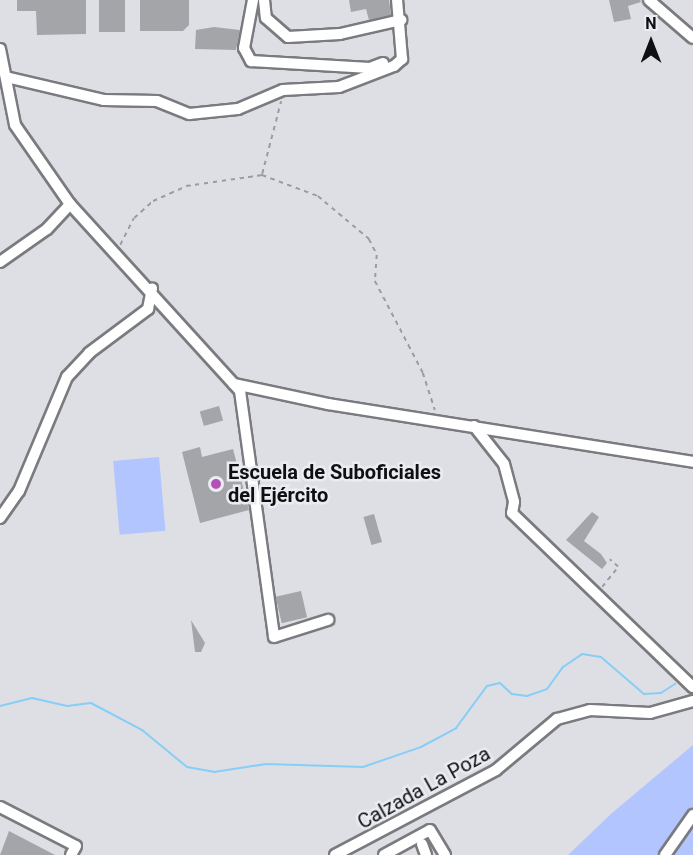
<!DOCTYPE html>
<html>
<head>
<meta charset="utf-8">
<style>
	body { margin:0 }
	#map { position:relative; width:693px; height:855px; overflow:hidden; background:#dedfe4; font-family:Roboto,sans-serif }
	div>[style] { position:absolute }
	.green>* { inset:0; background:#b2c5ff; transform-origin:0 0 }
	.stream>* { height:2px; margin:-1px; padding:0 1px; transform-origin:1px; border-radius:1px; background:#87cef7 }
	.building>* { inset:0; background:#a3a5a9; transform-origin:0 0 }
	.path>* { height:1.5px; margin-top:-0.75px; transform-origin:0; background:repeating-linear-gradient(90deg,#9b9ca0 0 4.5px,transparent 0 9px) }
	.roads { filter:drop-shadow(2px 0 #797b7f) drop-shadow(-2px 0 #797b7f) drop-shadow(0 2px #797b7f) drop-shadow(0 -2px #797b7f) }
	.minor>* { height:10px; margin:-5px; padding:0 5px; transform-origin:5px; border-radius:5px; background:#fff }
	.dots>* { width:16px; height:16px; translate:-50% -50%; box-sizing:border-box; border:3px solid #ebecf1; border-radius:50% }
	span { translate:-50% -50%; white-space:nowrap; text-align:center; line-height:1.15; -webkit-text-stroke:5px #ebecf1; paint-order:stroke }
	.poi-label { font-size:20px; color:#0e0f10; font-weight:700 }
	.left { translate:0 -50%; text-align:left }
	.street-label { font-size:20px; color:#0e0f10 }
	.north { position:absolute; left:621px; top:12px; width:60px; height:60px; -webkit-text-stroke:4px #ebecf1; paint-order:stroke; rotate:0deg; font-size:16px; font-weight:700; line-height:24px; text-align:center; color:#0e0f10 }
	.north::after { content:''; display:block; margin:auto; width:21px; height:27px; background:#0e0f10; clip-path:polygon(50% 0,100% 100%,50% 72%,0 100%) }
</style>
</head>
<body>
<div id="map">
	<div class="green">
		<div style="left:159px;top:457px;width:74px;height:46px;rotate:85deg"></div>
		<div style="clip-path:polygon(693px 745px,693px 855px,568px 855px,612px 813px)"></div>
	</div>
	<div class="stream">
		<div style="left:691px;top:677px;width:2px;rotate:-27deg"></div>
		<div style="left:0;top:706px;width:33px;rotate:-14deg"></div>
		<div style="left:32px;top:698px;width:36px;rotate:13deg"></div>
		<div style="left:67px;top:706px;width:24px;rotate:-7deg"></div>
		<div style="left:91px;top:703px;width:58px;rotate:27.9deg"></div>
		<div style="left:142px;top:730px;width:58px;rotate:39.4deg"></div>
		<div style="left:187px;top:767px;width:27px;rotate:10deg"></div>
		<div style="left:214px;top:772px;width:53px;rotate:-8.7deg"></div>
		<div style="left:266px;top:764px;width:97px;rotate:1.8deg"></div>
		<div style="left:363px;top:767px;width:61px;rotate:-19deg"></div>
		<div style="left:421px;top:747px;width:40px;rotate:-28deg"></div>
		<div style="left:456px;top:728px;width:52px;rotate:-53.6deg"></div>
		<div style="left:487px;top:686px;width:13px;rotate:-13deg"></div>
		<div style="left:500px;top:683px;width:16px;rotate:43deg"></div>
		<div style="left:512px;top:694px;width:15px;rotate:8deg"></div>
		<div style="left:527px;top:696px;width:21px;rotate:-19deg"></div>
		<div style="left:547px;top:689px;width:27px;rotate:-54deg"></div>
		<div style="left:563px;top:667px;width:23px;rotate:-34deg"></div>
		<div style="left:582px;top:654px;width:19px;rotate:9deg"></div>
		<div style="left:601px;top:657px;width:57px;rotate:40.7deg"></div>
		<div style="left:644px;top:694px;width:17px;rotate:-3deg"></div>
		<div style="left:661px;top:693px;width:17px;rotate:-33deg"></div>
	</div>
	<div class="building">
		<div style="clip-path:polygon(17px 0,86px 0,86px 34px,37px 35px,36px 11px,17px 11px)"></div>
		<div style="left:99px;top:0;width:26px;height:32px"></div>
		<div style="clip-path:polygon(140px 0,189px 0,189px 25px,183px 31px,140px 31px)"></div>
		<div style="clip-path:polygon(349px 0,389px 0,391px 15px,369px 20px,366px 9px,351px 12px)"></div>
		<div style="clip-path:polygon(609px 0,640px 0,641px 2px,628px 6px,631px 19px,614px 22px)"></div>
		<div style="clip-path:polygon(214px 27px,240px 30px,236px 50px,195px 49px,196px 30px)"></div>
		<div style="left:219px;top:406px;width:15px;height:20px;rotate:74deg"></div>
		<div style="clip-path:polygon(200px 447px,202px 457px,233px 449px,249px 510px,200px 523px,182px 452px)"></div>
		<div style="clip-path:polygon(592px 512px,599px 517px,584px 541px,601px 554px,607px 563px,602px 569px,566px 540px)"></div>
		<div style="left:374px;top:514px;width:29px;height:11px;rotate:74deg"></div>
		<div style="left:301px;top:591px;width:27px;height:26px;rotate:77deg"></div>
		<div style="clip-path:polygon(191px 620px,205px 643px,201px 652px,195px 652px)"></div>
		<div style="clip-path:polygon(9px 831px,55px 855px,0 855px)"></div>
	</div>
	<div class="path">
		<div style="left:262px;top:174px;width:75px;rotate:-75.4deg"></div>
		<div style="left:120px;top:245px;width:30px;rotate:-63deg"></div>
		<div style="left:134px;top:218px;width:25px;rotate:-42deg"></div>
		<div style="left:153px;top:201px;width:36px;rotate:-24deg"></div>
		<div style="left:186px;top:186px;width:77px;rotate:-8.2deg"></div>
		<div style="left:262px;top:175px;width:60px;rotate:20.6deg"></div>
		<div style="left:318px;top:196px;width:67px;rotate:40.1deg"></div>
		<div style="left:369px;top:239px;width:18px;rotate:63deg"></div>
		<div style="left:377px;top:255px;width:26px;rotate:94deg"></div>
		<div style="left:375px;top:281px;width:104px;rotate:62.4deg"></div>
		<div style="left:423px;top:373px;width:39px;rotate:72deg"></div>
		<div style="left:602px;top:587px;width:26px;rotate:-51deg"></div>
		<div style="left:618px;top:567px;width:11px;rotate:-139deg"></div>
	</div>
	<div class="roads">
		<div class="minor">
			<div style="left:253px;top:0;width:49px;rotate:100.6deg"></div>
			<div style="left:244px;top:48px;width:15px;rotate:62deg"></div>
			<div style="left:251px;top:61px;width:119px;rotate:3.4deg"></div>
			<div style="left:370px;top:68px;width:14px;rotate:-21deg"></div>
			<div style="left:264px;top:0;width:18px;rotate:84deg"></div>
			<div style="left:266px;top:18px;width:29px;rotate:41deg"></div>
			<div style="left:288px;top:37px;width:52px;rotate:-3.3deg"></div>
			<div style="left:340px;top:34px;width:63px;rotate:-12.9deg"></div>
			<div style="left:649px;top:0;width:58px;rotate:40.8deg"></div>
			<div style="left:0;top:49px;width:77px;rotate:78.8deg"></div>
			<div style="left:15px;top:125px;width:96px;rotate:55.2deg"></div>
			<div style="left:70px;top:204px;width:253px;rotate:47.7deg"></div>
			<div style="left:240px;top:391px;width:248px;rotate:82.1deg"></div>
			<div style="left:274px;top:637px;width:57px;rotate:-17.5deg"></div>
			<div style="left:6px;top:77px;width:101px;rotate:13.2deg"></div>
			<div style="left:104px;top:100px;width:53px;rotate:1.1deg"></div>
			<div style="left:157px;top:101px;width:35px;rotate:22deg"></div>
			<div style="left:189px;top:114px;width:49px;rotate:-5.8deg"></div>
			<div style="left:238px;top:109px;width:49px;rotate:-22.9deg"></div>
			<div style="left:283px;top:90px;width:56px;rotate:-3.1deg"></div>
			<div style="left:339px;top:87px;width:59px;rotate:-20.9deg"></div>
			<div style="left:394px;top:66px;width:11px;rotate:-41deg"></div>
			<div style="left:402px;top:59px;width:59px;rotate:-94.8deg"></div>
			<div style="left:0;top:262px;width:57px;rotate:-35.1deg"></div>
			<div style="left:47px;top:229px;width:34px;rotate:-47deg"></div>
			<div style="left:234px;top:384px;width:96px;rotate:12deg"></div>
			<div style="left:328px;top:404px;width:370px;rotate:9deg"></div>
			<div style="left:474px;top:426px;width:48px;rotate:51.7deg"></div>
			<div style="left:504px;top:464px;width:39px;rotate:75deg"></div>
			<div style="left:514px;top:502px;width:11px;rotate:100deg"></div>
			<div style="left:512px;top:513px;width:251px;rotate:43.9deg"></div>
			<div style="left:0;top:518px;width:33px;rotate:-55deg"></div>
			<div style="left:19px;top:491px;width:124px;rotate:-67.2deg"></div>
			<div style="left:67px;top:377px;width:33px;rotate:-47deg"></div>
			<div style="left:89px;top:353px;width:74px;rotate:-36.7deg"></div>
			<div style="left:148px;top:309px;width:21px;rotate:-79deg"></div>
			<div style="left:0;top:807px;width:85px;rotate:27.2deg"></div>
			<div style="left:76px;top:846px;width:10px;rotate:119deg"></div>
			<div style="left:422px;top:844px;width:12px;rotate:70deg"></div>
			<div style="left:335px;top:855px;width:182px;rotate:-27.8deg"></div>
			<div style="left:496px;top:770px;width:80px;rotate:-39.9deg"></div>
			<div style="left:557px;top:719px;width:34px;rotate:-15deg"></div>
			<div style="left:590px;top:710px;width:60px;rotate:2.9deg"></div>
			<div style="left:650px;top:713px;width:45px;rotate:-15.6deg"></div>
			<div style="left:384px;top:855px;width:52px;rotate:-28.5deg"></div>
			<div style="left:430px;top:830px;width:29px;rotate:59deg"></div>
			<div style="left:665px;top:855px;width:49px;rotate:-55deg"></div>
		</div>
	</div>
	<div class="dots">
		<div style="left:216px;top:484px;background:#b250b7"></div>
	</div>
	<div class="poi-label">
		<span class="left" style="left:228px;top:484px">Escuela de Suboficiales<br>del Ejército</span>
	</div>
	<div class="street-label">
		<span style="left:424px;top:788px;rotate:-29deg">Calzada La Poza</span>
	</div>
	<div class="north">N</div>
</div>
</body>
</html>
